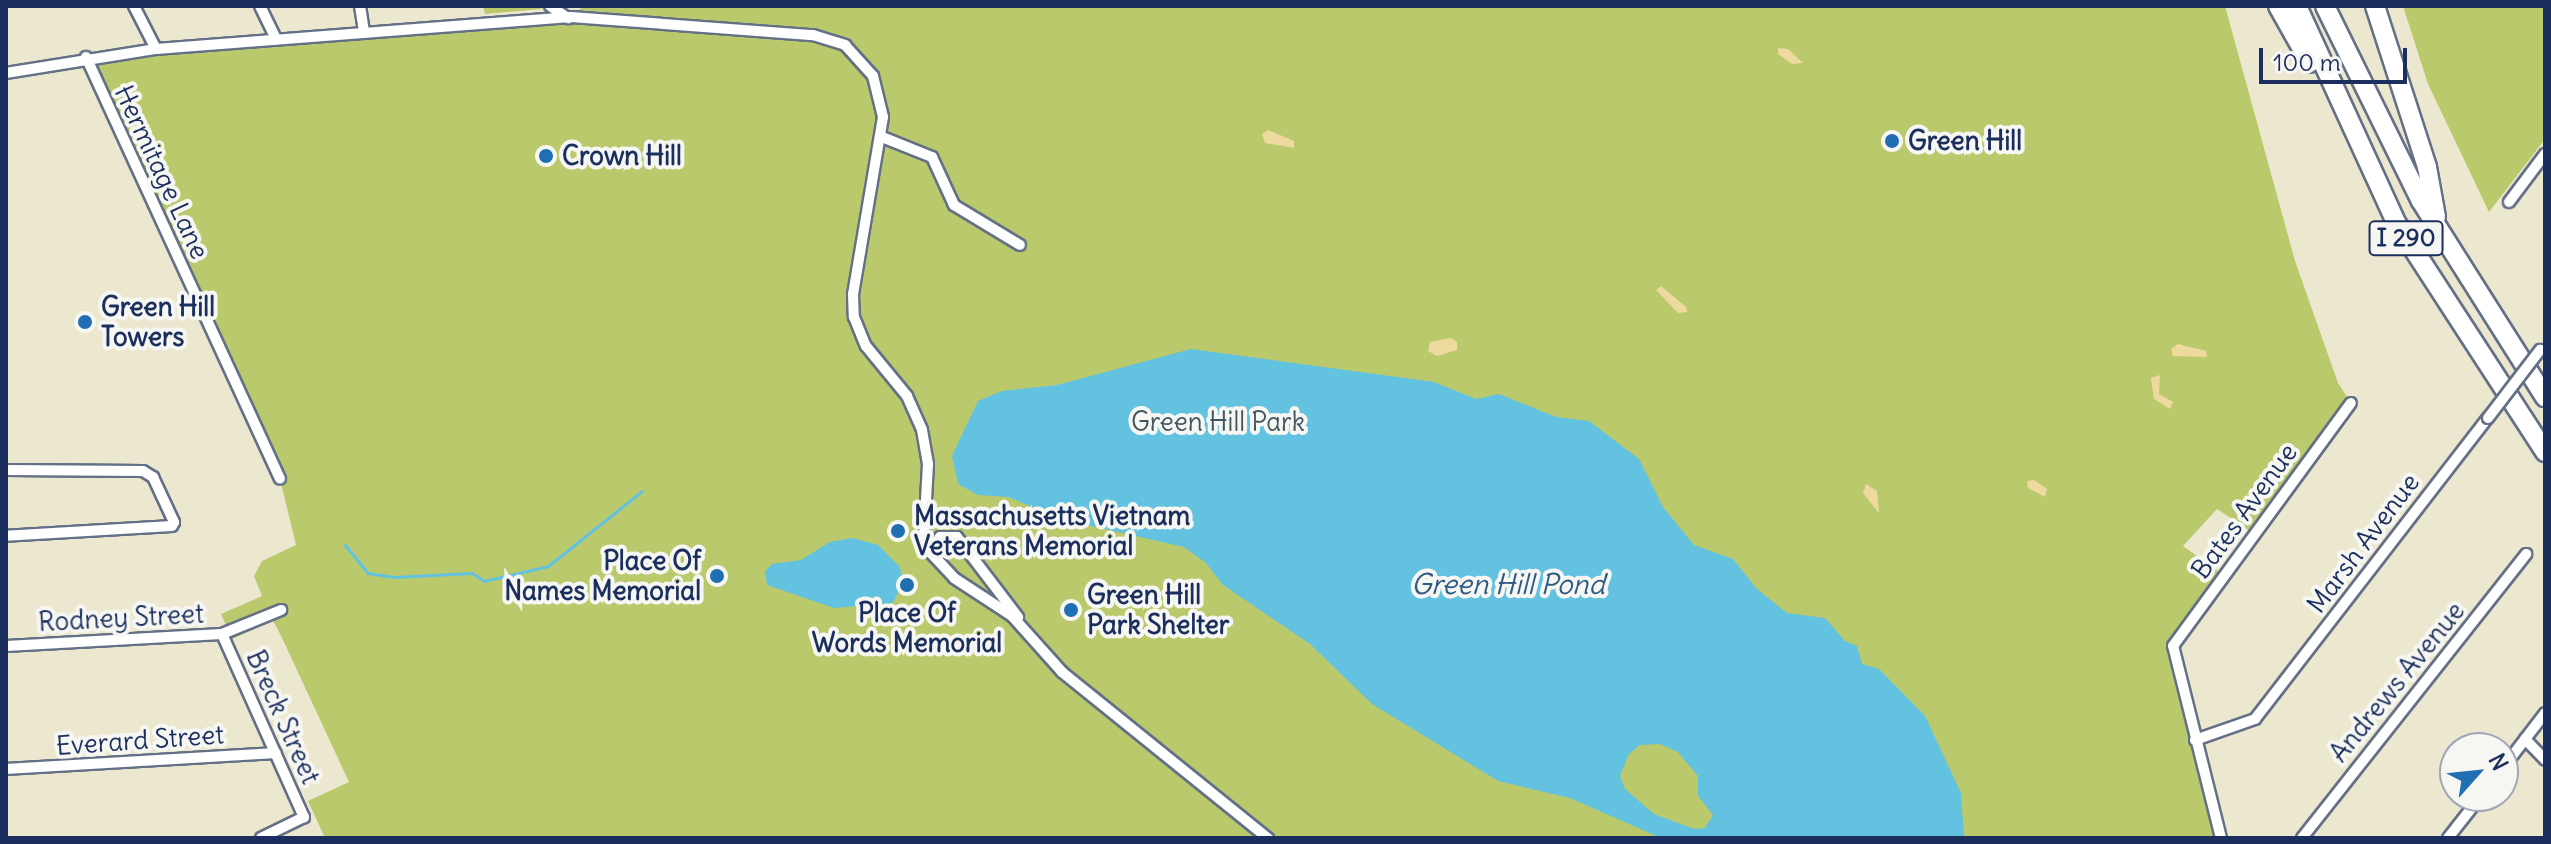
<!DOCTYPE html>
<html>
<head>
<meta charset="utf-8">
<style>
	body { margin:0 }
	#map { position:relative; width:2551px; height:844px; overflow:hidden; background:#ece8d0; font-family:Delius,sans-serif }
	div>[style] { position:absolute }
	.green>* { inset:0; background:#b9c96c }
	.sand>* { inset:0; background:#eeda9e }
	.water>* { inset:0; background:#62c2e0 }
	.stream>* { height:3px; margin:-1.5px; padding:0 1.5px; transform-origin:1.5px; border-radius:1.5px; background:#62c2e0 }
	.roads { filter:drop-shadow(2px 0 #647086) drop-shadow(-2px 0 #647086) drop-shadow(0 2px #647086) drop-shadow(0 -2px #647086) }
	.street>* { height:10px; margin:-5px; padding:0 5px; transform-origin:5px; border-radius:5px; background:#fff }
	.highway>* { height:18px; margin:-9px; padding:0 9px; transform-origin:9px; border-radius:9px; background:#fff }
	.bridges { filter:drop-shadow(2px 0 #647086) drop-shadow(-2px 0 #647086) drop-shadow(0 2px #647086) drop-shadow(0 -2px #647086) }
	.street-bridge>* { height:10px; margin:-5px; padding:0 5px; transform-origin:5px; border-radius:5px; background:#fff }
	.dots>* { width:22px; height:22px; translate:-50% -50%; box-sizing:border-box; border:4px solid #f6f6f2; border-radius:50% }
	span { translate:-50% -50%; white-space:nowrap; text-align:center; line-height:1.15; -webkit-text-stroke:8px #f6f6f2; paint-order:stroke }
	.shield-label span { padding:2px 6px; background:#f6f6f2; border:2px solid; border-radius:6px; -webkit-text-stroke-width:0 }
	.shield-label { font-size:24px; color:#1b2f5e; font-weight:700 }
	.poi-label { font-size:26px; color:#1b2f5e; font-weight:700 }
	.left { translate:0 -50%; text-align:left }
	.right { translate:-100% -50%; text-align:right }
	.street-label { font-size:26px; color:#1b2f5e }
	.park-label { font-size:26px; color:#425662 }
	.water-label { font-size:28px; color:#305b85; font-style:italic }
	.frame { position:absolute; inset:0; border:8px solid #1b2f5e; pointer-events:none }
	.north { position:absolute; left:2439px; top:732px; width:80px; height:80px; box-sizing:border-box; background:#f6f6f2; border:2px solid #9ea6b7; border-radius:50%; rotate:63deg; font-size:22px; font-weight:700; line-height:32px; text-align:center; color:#1b2f5e }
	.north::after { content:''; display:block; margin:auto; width:28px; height:36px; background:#1f6fb2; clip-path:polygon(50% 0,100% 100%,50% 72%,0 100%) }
	.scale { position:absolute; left:2259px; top:48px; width:148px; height:36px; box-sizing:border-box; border:4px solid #1b2f5e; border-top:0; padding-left:10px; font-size:24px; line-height:28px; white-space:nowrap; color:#1b2f5e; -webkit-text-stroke:6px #f6f6f2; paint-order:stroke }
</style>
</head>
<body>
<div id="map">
	<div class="green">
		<div style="clip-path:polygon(483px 6px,537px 6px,542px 9px,485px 14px)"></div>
		<div style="clip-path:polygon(584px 6px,2225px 6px,2295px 261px,2338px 383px,2351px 403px,2256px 535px,2217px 509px,2183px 546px,2225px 576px,2173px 646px,2221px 838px,325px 838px,308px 801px,349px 782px,283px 640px,273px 620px,232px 639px,221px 614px,262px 596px,254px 576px,262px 561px,296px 545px,280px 479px,86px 57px,568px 18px)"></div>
		<div style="clip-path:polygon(2403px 6px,2545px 6px,2545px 139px,2489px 212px,2428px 84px)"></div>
	</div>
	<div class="sand">
		<div style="clip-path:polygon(1778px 48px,1788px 49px,1803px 63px,1792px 64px,1778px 54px)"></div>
		<div style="clip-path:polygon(1268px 130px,1294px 141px,1294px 148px,1265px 143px,1262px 134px)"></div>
		<div style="clip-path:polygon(1661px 286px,1686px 307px,1687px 312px,1678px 313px,1656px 290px)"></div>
		<div style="clip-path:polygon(1451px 338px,1457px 342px,1457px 350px,1437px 356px,1428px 351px,1430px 342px)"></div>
		<div style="clip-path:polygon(2178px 344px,2206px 351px,2207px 357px,2173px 356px,2171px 349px)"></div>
		<div style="clip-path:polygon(2160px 375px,2159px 394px,2173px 402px,2170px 409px,2154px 399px,2151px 378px)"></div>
		<div style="clip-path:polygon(2034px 480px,2047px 489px,2045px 497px,2028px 488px,2027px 481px)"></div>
		<div style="clip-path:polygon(1866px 484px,1877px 491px,1879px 513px,1863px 493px)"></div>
	</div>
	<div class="water">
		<div style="clip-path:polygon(evenodd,1191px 349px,1434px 382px,1476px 399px,1499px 394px,1556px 417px,1589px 421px,1639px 459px,1663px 507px,1694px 545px,1733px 559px,1757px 589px,1787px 613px,1825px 618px,1845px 641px,1857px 646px,1862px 664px,1879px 669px,1925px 716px,1961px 793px,1964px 838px,1661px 838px,1570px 798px,1498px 781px,1372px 704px,1310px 644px,1223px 585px,1206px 563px,1184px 547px,1065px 520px,1008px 497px,978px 495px,958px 484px,952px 456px,978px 401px,1002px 391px,1057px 385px,1191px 349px,1660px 744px,1678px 752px,1698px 776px,1698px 796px,1713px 815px,1705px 828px,1694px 829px,1654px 814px,1625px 789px,1620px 776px,1629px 754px,1640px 745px,1660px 744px)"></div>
		<div style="clip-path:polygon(852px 538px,878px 545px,900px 567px,903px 582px,893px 603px,834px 608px,767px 585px,765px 571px,772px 564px,801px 560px,830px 542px)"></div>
	</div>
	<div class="stream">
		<div style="left:345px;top:545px;width:36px;rotate:51deg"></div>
		<div style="left:368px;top:573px;width:26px;rotate:9deg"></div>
		<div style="left:394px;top:577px;width:78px;rotate:-2.9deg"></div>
		<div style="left:472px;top:573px;width:14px;rotate:34deg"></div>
		<div style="left:484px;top:581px;width:66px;rotate:-13.2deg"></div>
		<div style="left:548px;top:566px;width:120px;rotate:-38.6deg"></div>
	</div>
	<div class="roads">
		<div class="street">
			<div style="left:134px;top:6px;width:48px;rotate:62.9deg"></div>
			<div style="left:260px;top:6px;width:37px;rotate:64deg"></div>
			<div style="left:360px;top:6px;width:25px;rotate:81deg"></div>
			<div style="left:550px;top:6px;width:22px;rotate:34deg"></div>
			<div style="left:86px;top:57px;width:464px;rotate:65.3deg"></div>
			<div style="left:6px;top:73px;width:152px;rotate:-9.1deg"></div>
			<div style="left:156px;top:49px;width:416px;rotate:-4.4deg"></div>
			<div style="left:571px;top:17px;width:243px;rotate:4.3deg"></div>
			<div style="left:813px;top:35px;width:34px;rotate:17deg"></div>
			<div style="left:845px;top:45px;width:42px;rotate:47.9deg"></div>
			<div style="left:873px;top:76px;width:42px;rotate:76.3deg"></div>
			<div style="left:883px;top:117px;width:180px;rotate:99.6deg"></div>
			<div style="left:853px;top:294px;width:23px;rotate:88deg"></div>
			<div style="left:854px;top:317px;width:31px;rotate:68deg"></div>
			<div style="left:866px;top:346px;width:65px;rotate:50.6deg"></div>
			<div style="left:907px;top:396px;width:37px;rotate:66deg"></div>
			<div style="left:922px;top:430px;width:35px;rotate:80deg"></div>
			<div style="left:928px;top:464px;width:72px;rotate:93.2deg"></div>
			<div style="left:924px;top:536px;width:18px;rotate:68deg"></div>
			<div style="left:931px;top:553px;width:34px;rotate:47deg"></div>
			<div style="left:954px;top:578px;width:69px;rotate:33.2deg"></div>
			<div style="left:1012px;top:616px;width:75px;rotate:48.2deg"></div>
			<div style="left:1062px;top:672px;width:265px;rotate:38.9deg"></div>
			<div style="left:882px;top:137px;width:54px;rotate:21.8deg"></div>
			<div style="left:932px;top:157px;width:53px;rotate:65.4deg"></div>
			<div style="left:954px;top:205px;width:77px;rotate:31.2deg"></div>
			<div style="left:2509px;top:202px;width:60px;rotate:-53.1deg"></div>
			<div style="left:6px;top:470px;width:137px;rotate:0.4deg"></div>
			<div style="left:143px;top:471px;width:12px;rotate:31deg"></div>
			<div style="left:153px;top:477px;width:50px;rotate:65deg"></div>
			<div style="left:174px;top:522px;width:4px;rotate:117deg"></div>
			<div style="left:172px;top:526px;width:166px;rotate:176.6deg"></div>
			<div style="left:931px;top:553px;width:18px;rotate:-61deg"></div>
			<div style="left:940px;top:537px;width:17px"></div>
			<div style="left:957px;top:537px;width:101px;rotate:52.7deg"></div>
			<div style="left:222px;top:634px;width:201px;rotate:65.9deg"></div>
			<div style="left:304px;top:817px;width:48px;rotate:154deg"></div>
			<div style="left:6px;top:646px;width:216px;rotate:-3.2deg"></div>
			<div style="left:222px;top:634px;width:64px;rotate:-22.1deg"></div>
			<div style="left:2525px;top:739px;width:29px;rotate:46deg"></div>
			<div style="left:2195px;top:740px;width:64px;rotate:-19.3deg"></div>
			<div style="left:2255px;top:719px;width:381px;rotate:-52.3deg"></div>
			<div style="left:2503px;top:768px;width:69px;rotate:-52.6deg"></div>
			<div style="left:6px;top:769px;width:270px;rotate:-3.4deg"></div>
			<div style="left:2221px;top:838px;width:198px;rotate:-104deg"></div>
			<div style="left:2173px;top:646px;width:301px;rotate:-53.8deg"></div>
			<div style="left:2302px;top:838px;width:362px;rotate:-51.7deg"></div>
			<div style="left:2448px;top:838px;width:53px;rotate:-51.8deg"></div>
		</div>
		<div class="highway">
			<div style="left:2278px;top:6px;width:65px;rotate:60.7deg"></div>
			<div style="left:2297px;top:6px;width:240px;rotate:65.4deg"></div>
			<div style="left:2397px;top:224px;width:272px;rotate:57deg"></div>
			<div style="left:2325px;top:6px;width:217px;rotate:63.8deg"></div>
			<div style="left:2421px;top:201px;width:232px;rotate:57.7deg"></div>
			<div style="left:2375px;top:6px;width:169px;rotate:72.1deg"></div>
			<div style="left:2427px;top:167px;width:51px;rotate:79.8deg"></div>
		</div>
	</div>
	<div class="bridges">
		<div class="street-bridge">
			<div style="left:2488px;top:418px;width:86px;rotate:-52.6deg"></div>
		</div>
	</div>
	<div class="dots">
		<div style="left:1892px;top:141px;background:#1f6fb2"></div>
		<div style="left:546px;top:156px;background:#1f6fb2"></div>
		<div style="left:85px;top:322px;background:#1f6fb2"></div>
		<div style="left:898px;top:531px;background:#1f6fb2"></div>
		<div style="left:717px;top:576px;background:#1f6fb2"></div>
		<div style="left:907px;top:585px;background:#1f6fb2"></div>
		<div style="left:1071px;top:610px;background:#1f6fb2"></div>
	</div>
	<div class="shield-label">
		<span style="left:2406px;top:238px">I 290</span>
	</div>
	<div class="poi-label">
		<span class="left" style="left:1908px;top:141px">Green Hill</span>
		<span class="left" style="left:562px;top:156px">Crown Hill</span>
		<span class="left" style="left:101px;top:322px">Green Hill<br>Towers</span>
		<span class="left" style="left:914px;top:531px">Massachusetts Vietnam<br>Veterans Memorial</span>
		<span class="right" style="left:701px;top:576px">Place Of<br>Names Memorial</span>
		<span class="left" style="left:1087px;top:610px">Green Hill<br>Park Shelter</span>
		<span style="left:907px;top:628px">Place Of<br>Words Memorial</span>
	</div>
	<div class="street-label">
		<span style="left:162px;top:172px;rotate:65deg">Hermitage Lane</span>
		<span style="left:2244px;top:511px;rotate:-54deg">Bates Avenue</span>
		<span style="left:2363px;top:543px;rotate:-53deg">Marsh Avenue</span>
		<span style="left:121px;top:618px;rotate:-3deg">Rodney Street</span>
		<span style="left:2397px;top:682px;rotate:-51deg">Andrews Avenue</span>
		<span style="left:283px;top:717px;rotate:66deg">Breck Street</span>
		<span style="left:140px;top:740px;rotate:-4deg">Everard Street</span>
	</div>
	<div class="park-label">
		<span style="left:1218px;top:422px">Green Hill Park</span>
	</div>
	<div class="water-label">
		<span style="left:1508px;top:584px">Green Hill Pond</span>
	</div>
	<div class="frame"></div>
	<div class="north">N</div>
	<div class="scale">100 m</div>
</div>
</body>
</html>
